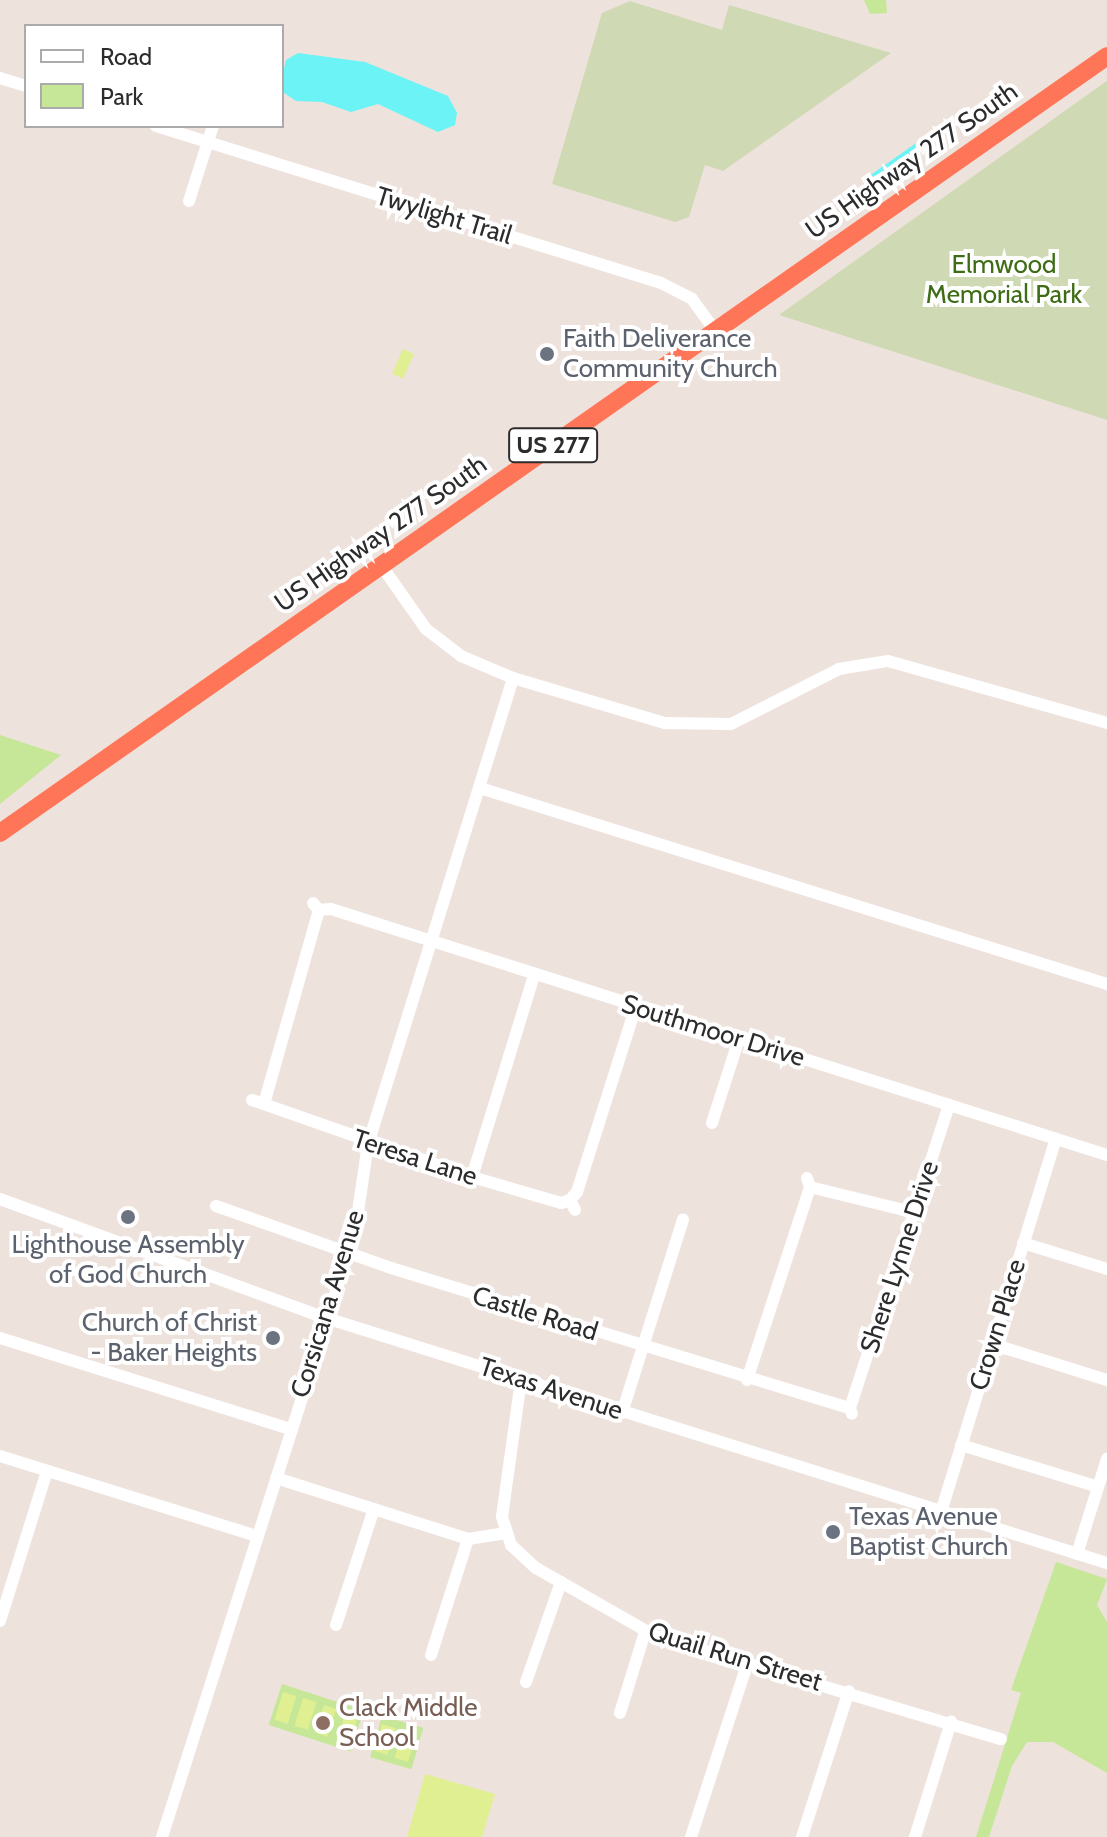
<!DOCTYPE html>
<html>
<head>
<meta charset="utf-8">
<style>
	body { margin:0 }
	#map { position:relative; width:1107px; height:1837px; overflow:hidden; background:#eee2dd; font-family:Cabin,sans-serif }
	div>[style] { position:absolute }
	.green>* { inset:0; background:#c6e797; transform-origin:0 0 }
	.cemetery>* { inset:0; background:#cfd9b3 }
	.pitch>* { inset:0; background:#dfef92; transform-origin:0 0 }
	.water>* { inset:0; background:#6bf3f5 }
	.minor>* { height:12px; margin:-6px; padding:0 6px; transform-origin:6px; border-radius:6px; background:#fff }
	.highway>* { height:18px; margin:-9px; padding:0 9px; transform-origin:9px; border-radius:9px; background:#ff7557 }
	.dots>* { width:22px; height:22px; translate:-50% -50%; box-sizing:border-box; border:4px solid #fff; border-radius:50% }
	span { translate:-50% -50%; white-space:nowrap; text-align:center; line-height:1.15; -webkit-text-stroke:8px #fff; paint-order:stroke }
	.shield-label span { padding:2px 6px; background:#fff; border:2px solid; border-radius:6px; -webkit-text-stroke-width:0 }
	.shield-label { font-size:24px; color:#2c2c2c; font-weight:700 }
	.street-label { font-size:26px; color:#2c2c2c }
	.park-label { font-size:26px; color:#3f6d17 }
	.worship-label { font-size:26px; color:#5b616d }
	.left { translate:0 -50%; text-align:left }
	.right { translate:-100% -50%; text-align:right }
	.education-label { font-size:26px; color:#785e54 }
	.legend { position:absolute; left:24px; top:24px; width:260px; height:104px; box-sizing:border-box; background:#fff; border:2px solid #ababab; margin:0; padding:10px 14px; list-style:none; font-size:24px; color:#2c2c2c }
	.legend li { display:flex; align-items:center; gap:16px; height:40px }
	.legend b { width:40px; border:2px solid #ababab }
</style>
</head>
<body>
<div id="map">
	<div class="green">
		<div style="clip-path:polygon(864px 0,886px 0,887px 13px,870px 14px)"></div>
		<div style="clip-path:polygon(0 735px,61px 755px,0 804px)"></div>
		<div style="clip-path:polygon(1056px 1562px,1107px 1579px,1097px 1605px,1107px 1622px,1107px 1773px,1053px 1742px,1027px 1742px,1012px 1766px,989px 1837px,976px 1837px,1021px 1693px,1011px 1690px)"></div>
		<div style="left:282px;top:1684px;width:86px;height:43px;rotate:18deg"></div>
		<div style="left:382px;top:1716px;width:43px;height:43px;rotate:16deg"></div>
	</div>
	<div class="cemetery">
		<div style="clip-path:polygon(630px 1px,722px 30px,729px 5px,891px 53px,723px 171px,705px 165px,689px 217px,675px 222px,552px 184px,602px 13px)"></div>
		<div style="clip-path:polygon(1107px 81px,1107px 420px,779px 315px,1101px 85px)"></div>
	</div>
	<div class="pitch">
		<div style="left:403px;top:349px;width:12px;height:27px;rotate:24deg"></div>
		<div style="left:283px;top:1692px;width:14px;height:29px;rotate:17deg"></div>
		<div style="left:303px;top:1698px;width:14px;height:29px;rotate:17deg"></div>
		<div style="left:324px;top:1705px;width:13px;height:29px;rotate:18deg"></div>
		<div style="left:345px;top:1712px;width:13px;height:28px;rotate:13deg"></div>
		<div style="left:382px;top:1724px;width:14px;height:28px;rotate:17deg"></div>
		<div style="left:403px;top:1730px;width:14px;height:29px;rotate:17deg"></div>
		<div style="clip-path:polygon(425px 1774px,495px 1794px,482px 1837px,407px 1837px)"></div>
	</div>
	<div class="water">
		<div style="clip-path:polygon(298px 53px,365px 62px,448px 96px,457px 113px,455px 125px,438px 132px,378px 104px,351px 112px,322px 102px,296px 101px,284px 93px,282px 77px,286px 60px)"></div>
		<div style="clip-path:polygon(919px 141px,921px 144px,898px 166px,862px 181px)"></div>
	</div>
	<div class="minor">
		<div style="left:0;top:78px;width:27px;rotate:17deg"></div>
		<div style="left:156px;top:126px;width:529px;rotate:17.27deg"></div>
		<div style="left:661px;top:283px;width:35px;rotate:27deg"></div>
		<div style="left:692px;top:299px;width:39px;rotate:54deg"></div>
		<div style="left:189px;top:201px;width:79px;rotate:-72.3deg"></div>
		<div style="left:381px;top:565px;width:78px;rotate:54.9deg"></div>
		<div style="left:426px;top:629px;width:44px;rotate:37.6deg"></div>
		<div style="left:461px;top:656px;width:56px;rotate:22.9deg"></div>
		<div style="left:513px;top:678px;width:159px;rotate:16.5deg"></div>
		<div style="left:665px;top:723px;width:66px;rotate:0.9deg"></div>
		<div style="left:731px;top:724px;width:121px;rotate:-27deg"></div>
		<div style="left:839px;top:669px;width:50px;rotate:-9.3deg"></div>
		<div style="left:888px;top:661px;width:228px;rotate:15.8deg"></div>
		<div style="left:480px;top:788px;width:657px;rotate:17.36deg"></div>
		<div style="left:319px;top:910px;width:12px;rotate:-5deg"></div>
		<div style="left:331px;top:909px;width:814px;rotate:17.59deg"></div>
		<div style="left:252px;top:1100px;width:233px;rotate:19.3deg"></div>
		<div style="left:472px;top:1177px;width:93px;rotate:16.3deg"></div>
		<div style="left:561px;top:1203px;width:9px;rotate:-18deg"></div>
		<div style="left:570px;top:1200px;width:11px;rotate:63deg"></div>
		<div style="left:264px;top:1104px;width:202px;rotate:-74.2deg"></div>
		<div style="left:319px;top:910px;width:9px;rotate:-131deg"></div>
		<div style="left:712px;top:1123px;width:88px;rotate:-72.2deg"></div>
		<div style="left:472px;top:1177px;width:210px;rotate:-72.9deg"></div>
		<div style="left:807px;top:1178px;width:9px;rotate:72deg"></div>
		<div style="left:810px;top:1187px;width:105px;rotate:13.8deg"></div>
		<div style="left:0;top:1199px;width:347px;rotate:20.1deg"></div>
		<div style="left:326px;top:1318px;width:819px;rotate:17.42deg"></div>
		<div style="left:570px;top:1200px;width:11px;rotate:-49deg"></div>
		<div style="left:577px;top:1192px;width:195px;rotate:-72.4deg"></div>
		<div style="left:216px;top:1206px;width:186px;rotate:19.5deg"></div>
		<div style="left:391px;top:1268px;width:480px;rotate:17deg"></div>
		<div style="left:850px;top:1408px;width:6px;rotate:72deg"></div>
		<div style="left:1023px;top:1243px;width:88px;rotate:17.2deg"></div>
		<div style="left:0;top:1338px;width:305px;rotate:17.4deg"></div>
		<div style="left:992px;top:1344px;width:121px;rotate:17.4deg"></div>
		<div style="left:521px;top:1380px;width:138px;rotate:97.9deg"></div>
		<div style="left:502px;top:1517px;width:29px;rotate:72deg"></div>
		<div style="left:511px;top:1545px;width:34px;rotate:43deg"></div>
		<div style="left:536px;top:1568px;width:137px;rotate:29.7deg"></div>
		<div style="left:655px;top:1636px;width:361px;rotate:16.6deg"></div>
		<div style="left:747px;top:1380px;width:203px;rotate:-71.9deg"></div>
		<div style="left:850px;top:1408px;width:319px;rotate:-71.9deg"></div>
		<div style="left:622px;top:1413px;width:203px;rotate:-72.5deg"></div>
		<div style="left:961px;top:1445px;width:143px;rotate:17deg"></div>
		<div style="left:0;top:1456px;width:269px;rotate:17.3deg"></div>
		<div style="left:276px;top:1478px;width:201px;rotate:17.6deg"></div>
		<div style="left:468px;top:1539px;width:37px;rotate:-9deg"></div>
		<div style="left:941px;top:1512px;width:390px;rotate:-72.9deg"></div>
		<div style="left:1077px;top:1554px;width:100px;rotate:-72.5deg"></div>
		<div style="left:0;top:1621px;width:157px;rotate:-72.6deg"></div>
		<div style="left:336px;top:1625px;width:122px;rotate:-71.9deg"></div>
		<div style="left:431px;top:1655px;width:122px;rotate:-72.3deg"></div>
		<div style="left:526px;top:1682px;width:106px;rotate:-70.7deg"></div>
		<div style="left:620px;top:1713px;width:85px;rotate:-72.8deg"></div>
		<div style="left:162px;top:1837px;width:635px;rotate:-72.31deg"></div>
		<div style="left:355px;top:1232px;width:89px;rotate:-81.6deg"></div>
		<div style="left:368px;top:1144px;width:488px;rotate:-72.7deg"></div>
		<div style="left:691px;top:1837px;width:184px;rotate:-72deg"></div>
		<div style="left:802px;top:1837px;width:153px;rotate:-72.2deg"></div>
		<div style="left:915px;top:1837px;width:121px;rotate:-72.6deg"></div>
	</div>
	<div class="highway">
		<div style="left:0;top:833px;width:1352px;rotate:-35.06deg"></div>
	</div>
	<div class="dots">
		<div style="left:547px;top:354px;background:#6b7280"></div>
		<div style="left:128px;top:1217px;background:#6b7280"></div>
		<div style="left:273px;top:1338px;background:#6b7280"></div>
		<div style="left:833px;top:1532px;background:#6b7280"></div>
		<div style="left:323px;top:1723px;background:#8d6e63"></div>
	</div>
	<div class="shield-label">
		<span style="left:553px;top:445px">US 277</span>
	</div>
	<div class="street-label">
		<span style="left:912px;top:161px;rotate:-35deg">US Highway 277 South</span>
		<span style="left:444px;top:216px;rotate:17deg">Twylight Trail</span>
		<span style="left:381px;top:534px;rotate:-35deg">US Highway 277 South</span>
		<span style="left:713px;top:1031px;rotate:17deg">Southmoor Drive</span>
		<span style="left:415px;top:1158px;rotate:18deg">Teresa Lane</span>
		<span style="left:900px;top:1257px;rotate:-72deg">Shere Lynne Drive</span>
		<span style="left:328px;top:1304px;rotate:-73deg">Corsicana Avenue</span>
		<span style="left:535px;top:1314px;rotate:17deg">Castle Road</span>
		<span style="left:998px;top:1325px;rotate:-73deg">Crown Place</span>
		<span style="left:551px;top:1389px;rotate:18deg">Texas Avenue</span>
		<span style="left:735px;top:1657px;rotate:17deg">Quail Run Street</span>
	</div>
	<div class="park-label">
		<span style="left:1004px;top:280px">Elmwood<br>Memorial Park</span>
	</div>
	<div class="worship-label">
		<span class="left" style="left:563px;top:354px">Faith Deliverance<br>Community Church</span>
		<span style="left:128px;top:1260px">Lighthouse Assembly<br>of God Church</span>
		<span class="right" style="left:257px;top:1338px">Church of Christ<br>- Baker Heights</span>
		<span class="left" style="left:849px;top:1532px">Texas Avenue<br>Baptist Church</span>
	</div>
	<div class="education-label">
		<span class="left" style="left:339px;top:1723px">Clack Middle<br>School</span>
	</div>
	<ul class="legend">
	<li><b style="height:10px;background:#fff"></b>Road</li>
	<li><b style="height:22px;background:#c6e797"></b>Park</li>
	</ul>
</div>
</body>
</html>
